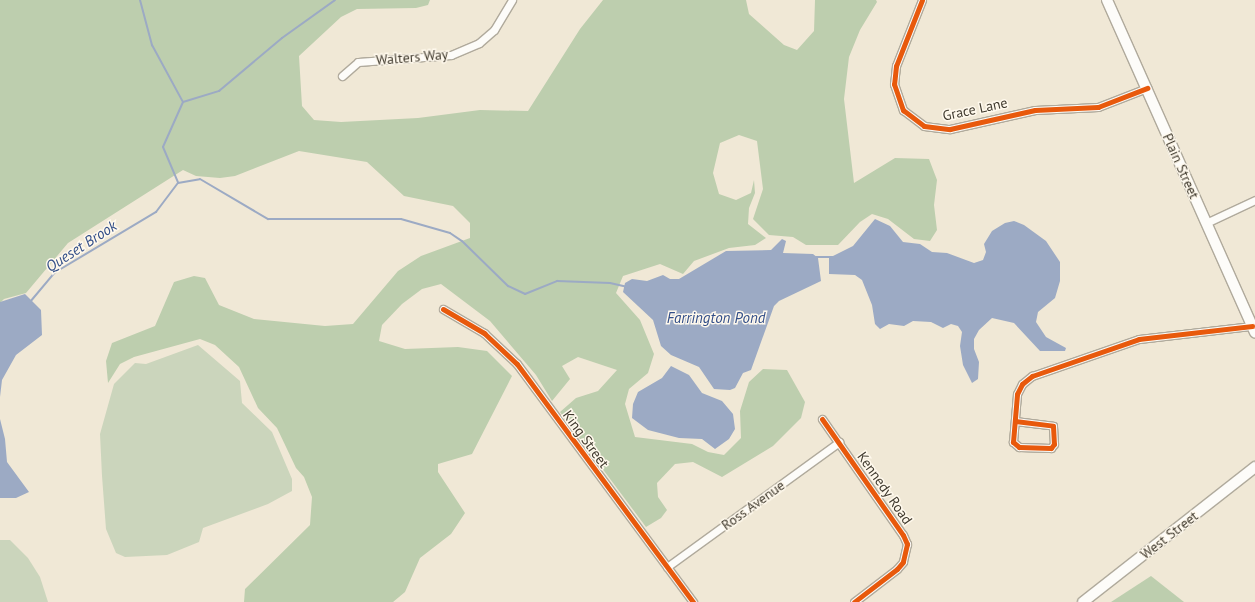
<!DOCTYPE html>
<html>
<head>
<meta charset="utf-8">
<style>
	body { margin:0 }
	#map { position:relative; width:1255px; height:602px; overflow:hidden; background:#f0e8d6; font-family:"PT Sans",sans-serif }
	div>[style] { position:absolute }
	.green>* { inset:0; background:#cbd5bc }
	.forest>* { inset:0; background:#bdceae }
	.water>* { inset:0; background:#9caac4 }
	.stream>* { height:2px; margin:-1px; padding:0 1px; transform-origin:1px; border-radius:1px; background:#9caac4 }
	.roads { filter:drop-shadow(1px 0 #b0aa9c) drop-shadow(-1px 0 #b0aa9c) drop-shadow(0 1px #b0aa9c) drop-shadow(0 -1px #b0aa9c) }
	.street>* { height:7px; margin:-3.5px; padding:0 3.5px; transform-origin:3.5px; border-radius:3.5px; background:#fdfcf9 }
	.secondary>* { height:10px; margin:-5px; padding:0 5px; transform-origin:5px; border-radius:5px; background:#fdfcf9 }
	.cycleway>* { height:5px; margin:-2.5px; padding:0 2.5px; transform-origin:2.5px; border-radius:2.5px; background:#e8590c }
	span { translate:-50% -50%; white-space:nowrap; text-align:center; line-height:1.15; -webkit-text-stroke:3px #fff9ed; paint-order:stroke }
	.street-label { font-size:14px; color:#403a2e }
	.water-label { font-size:15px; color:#324e88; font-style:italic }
</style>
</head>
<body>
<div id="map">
	<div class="green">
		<div style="clip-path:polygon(198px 345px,240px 381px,242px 403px,272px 432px,292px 479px,292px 491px,268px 504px,203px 528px,199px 542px,167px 555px,125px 557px,116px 553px,106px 529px,102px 476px,100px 434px,114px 384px,135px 363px,146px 364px)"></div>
		<div style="clip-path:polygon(0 540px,10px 540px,28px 558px,40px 577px,48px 602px,0 602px)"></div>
	</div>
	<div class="forest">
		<div style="clip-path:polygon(0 0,430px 0,428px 5px,416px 8px,357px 9px,341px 17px,299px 56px,302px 106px,314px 120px,341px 122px,418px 118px,480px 110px,528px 111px,580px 29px,603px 0,746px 0,749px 14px,784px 45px,797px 50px,814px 31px,815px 0,876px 0,877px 2px,860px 30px,849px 57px,844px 99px,854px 183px,895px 158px,929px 159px,937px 180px,934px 205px,937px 230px,930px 241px,914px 239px,888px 219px,872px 214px,860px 222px,838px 245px,806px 245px,793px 237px,769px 235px,753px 219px,763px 189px,757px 141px,739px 135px,720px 143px,713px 173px,719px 194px,736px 200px,751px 193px,754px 180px,755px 193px,749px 208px,748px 224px,766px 238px,755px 245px,729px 248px,694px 261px,683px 274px,660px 264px,623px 276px,616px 293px,640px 320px,654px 354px,648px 373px,629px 389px,625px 404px,635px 437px,692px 444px,708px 452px,724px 455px,741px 438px,740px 411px,749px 382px,763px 369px,787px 370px,805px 402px,801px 418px,773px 446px,722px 477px,693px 462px,675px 464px,657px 483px,658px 497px,667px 510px,661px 518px,646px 527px,560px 412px,576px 398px,598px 391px,617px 370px,578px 357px,562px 366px,570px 379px,552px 401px,536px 375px,490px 321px,441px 284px,422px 289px,402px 304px,382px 325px,379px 341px,405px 349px,458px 347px,487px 351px,512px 376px,472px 454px,438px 464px,438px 472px,465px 513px,451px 534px,420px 558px,405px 592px,393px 602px,244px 602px,245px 589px,310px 525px,312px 497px,304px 477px,296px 468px,277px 428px,258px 408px,239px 367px,215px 345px,200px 339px,134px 357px,120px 364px,108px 383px,106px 361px,112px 343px,155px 326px,174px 282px,194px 276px,205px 278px,219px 305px,254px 319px,325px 326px,353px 324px,398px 271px,421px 256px,470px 238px,470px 223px,453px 206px,404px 196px,367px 162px,299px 151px,235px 176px,220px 178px,196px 176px,183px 170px,68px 243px,26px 293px,4px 299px,0 303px)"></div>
		<div style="clip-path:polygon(1151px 576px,1184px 602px,1111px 602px)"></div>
	</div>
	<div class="water">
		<div style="clip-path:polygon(875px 219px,890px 226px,903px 242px,920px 244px,932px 252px,947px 253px,974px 263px,983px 260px,986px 252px,984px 244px,992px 231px,1005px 223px,1014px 221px,1024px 225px,1046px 241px,1060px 262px,1060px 281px,1055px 298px,1038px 312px,1036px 322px,1046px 337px,1066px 348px,1065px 351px,1040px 351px,1014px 323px,992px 318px,979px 330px,974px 339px,974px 349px,979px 362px,978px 379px,972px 383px,963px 365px,960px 346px,962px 332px,958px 326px,951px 324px,943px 328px,931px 322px,913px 321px,904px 326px,889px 324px,880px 329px,875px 324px,872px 305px,862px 280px,855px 275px,829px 274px,829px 258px,853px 246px)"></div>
		<div style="clip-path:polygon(782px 239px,786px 241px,783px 253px,813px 254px,818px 258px,821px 281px,779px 301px,774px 306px,751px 370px,743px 373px,735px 388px,730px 390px,714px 389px,699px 367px,671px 355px,661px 346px,653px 320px,623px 292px,625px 283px,632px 279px,647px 281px,663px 275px,670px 279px,679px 279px,726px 251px,771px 250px)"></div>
		<div style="clip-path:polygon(25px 294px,41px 310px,42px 335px,16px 355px,2px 380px,0 397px,0 302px)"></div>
		<div style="clip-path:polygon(671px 366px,689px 375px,702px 393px,722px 401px,733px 414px,735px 429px,729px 439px,715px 449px,702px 439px,679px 438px,648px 430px,632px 418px,633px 404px,638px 392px,662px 378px)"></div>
		<div style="clip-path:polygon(0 419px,5px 439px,7px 462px,29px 492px,16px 498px,0 498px)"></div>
	</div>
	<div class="stream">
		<div style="left:140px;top:0;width:47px;rotate:75.1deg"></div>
		<div style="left:152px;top:45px;width:65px;rotate:61.5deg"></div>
		<div style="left:183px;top:102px;width:49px;rotate:114deg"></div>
		<div style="left:163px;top:147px;width:39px;rotate:67deg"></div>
		<div style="left:183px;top:102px;width:38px;rotate:-17deg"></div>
		<div style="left:219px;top:91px;width:82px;rotate:-40.1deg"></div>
		<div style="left:282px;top:38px;width:65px;rotate:-35.6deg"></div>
		<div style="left:178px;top:183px;width:22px;rotate:-10deg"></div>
		<div style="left:200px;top:179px;width:79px;rotate:30.5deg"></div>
		<div style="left:268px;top:219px;width:133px"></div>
		<div style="left:401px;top:219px;width:51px;rotate:15.9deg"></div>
		<div style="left:450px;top:233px;width:14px;rotate:34deg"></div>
		<div style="left:462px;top:241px;width:64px;rotate:44.4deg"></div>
		<div style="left:508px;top:286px;width:19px;rotate:25deg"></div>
		<div style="left:525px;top:294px;width:35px;rotate:-22deg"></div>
		<div style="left:557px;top:281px;width:53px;rotate:2.2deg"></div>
		<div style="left:610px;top:283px;width:17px;rotate:13deg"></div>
		<div style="left:816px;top:257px;width:17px"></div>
		<div style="left:30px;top:302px;width:38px;rotate:-50deg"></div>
		<div style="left:54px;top:273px;width:119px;rotate:-30.9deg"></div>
		<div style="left:156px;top:212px;width:36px;rotate:-53deg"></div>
	</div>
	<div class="roads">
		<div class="street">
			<div style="left:922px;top:0;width:71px;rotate:111.5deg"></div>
			<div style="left:896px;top:66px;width:18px;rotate:96deg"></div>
			<div style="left:894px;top:84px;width:28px;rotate:71deg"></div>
			<div style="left:903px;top:110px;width:26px;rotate:37deg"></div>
			<div style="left:924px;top:126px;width:26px;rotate:7deg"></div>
			<div style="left:950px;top:129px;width:87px;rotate:-12.6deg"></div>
			<div style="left:1035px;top:110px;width:63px;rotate:-2.7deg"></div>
			<div style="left:1098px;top:107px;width:53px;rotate:-21.2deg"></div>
			<div style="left:342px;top:76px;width:21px;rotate:-41deg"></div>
			<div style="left:358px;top:62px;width:93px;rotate:-4.3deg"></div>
			<div style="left:451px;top:55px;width:30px;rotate:-23deg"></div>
			<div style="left:479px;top:43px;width:20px;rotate:-41deg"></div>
			<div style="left:494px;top:30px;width:35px;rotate:-59deg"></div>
			<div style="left:1206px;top:223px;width:54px;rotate:-25.1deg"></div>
			<div style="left:443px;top:309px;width:48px;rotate:30.3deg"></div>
			<div style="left:484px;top:333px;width:45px;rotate:43.2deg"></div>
			<div style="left:517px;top:364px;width:296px;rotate:53.5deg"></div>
			<div style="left:822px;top:419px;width:141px;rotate:55.1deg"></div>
			<div style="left:903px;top:535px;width:10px;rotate:66deg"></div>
			<div style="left:907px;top:544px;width:18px;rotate:103deg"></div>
			<div style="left:903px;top:562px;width:9px;rotate:131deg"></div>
			<div style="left:897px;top:569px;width:54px;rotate:142.5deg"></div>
			<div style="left:1015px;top:421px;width:38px;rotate:7deg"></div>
			<div style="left:1053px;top:426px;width:18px;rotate:87deg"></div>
			<div style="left:1054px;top:444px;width:5px;rotate:127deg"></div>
			<div style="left:1051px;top:448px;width:32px;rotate:-178deg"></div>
			<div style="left:1019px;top:447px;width:8px;rotate:-140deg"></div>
			<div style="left:1013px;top:442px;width:48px;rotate:-85.2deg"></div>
			<div style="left:1017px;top:394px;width:11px;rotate:-63deg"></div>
			<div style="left:1022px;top:384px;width:13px;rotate:-39deg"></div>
			<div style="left:1032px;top:376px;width:113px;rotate:-19.1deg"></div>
			<div style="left:1139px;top:339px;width:114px;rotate:-6.6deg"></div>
			<div style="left:667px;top:567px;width:213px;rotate:-36deg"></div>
		</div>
		<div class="secondary">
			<div style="left:1107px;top:0;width:364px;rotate:66deg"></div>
			<div style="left:1083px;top:602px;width:219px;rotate:-38.1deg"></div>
		</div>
	</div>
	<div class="cycleway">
		<div style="left:922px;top:0;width:71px;rotate:111.5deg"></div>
		<div style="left:896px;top:66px;width:18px;rotate:96deg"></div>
		<div style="left:894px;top:84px;width:28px;rotate:71deg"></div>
		<div style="left:903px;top:110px;width:26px;rotate:37deg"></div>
		<div style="left:924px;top:126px;width:26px;rotate:7deg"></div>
		<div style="left:950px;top:129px;width:87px;rotate:-12.6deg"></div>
		<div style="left:1035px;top:110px;width:63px;rotate:-2.7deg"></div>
		<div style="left:1098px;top:107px;width:53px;rotate:-21.2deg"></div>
		<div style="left:443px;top:309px;width:48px;rotate:30.3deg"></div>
		<div style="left:484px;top:333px;width:45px;rotate:43.2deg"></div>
		<div style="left:517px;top:364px;width:296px;rotate:53.5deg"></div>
		<div style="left:822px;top:419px;width:141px;rotate:55.1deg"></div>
		<div style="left:903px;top:535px;width:10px;rotate:66deg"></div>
		<div style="left:907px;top:544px;width:18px;rotate:103deg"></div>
		<div style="left:903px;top:562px;width:9px;rotate:131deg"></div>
		<div style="left:897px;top:569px;width:54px;rotate:142.5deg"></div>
		<div style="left:1015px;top:421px;width:38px;rotate:7deg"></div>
		<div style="left:1053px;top:426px;width:18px;rotate:87deg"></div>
		<div style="left:1054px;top:444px;width:5px;rotate:127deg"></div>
		<div style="left:1051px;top:448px;width:32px;rotate:-178deg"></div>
		<div style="left:1019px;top:447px;width:8px;rotate:-140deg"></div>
		<div style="left:1013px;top:442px;width:48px;rotate:-85.2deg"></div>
		<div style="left:1017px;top:394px;width:11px;rotate:-63deg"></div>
		<div style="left:1022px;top:384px;width:13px;rotate:-39deg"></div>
		<div style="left:1032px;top:376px;width:113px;rotate:-19.1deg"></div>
		<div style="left:1139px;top:339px;width:114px;rotate:-6.6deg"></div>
	</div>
	<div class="street-label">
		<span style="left:412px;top:57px;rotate:-5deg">Walters Way</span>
		<span style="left:975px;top:109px;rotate:-12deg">Grace Lane</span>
		<span style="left:1181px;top:166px;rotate:66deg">Plain Street</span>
		<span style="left:586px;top:439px;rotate:54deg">King Street</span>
		<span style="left:885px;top:488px;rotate:55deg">Kennedy Road</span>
		<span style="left:753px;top:505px;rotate:-36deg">Ross Avenue</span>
		<span style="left:1169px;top:535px;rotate:-38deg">West Street</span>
	</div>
	<div class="water-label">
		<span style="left:81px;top:246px;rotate:-33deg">Queset Brook</span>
		<span style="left:716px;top:318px">Farrington Pond</span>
	</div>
</div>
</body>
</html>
